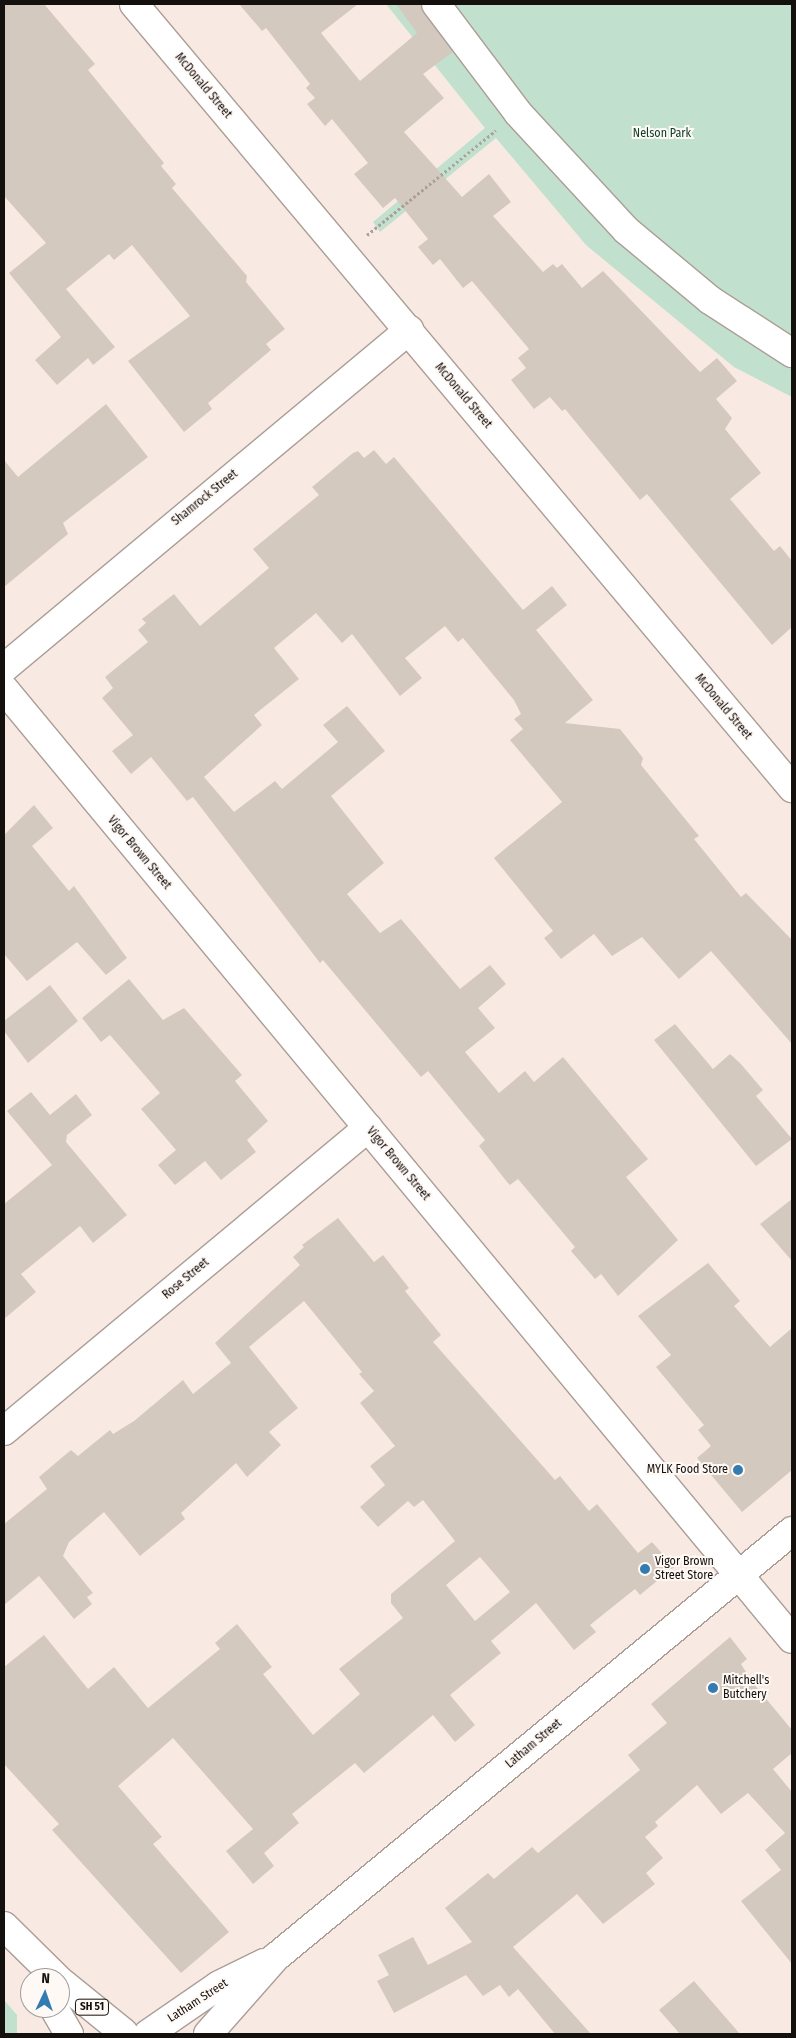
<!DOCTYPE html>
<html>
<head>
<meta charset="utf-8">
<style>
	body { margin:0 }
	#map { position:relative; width:796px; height:2038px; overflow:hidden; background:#f8eae2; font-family:"Fira Sans Condensed",sans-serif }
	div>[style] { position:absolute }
	.green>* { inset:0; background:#c1e0cd }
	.building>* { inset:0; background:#d4c9bf }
	.path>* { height:3px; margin-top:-1.5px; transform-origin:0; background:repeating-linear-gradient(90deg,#aba09a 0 2.5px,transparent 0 5px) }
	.roads { filter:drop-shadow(1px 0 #ab9e97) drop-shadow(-1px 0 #ab9e97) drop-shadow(0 1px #ab9e97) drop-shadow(0 -1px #ab9e97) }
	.minor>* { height:28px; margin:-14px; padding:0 14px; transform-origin:14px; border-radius:14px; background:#fff }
	.major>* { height:28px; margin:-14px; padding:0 14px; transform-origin:14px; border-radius:14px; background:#fff }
	.dots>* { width:14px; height:14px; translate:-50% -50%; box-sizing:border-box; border:2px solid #fff9f6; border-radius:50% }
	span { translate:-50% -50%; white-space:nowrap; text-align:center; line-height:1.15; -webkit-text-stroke:4px #fff9f6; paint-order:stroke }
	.shield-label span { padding:1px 4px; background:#fff9f6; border:1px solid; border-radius:4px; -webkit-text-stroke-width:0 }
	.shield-label { font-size:11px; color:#14100d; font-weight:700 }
	.street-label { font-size:12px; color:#14100d }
	.park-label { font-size:12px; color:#0c422a }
	.poi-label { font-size:12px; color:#14100d }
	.right { translate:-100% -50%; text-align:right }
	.left { translate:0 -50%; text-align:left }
	.frame { position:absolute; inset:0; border:5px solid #14100d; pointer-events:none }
	.north { position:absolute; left:20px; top:1968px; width:50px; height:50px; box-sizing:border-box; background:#fff9f6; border:1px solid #a19c99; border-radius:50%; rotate:3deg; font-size:14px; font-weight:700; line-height:20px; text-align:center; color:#14100d }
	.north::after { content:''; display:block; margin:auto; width:18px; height:22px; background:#337bb0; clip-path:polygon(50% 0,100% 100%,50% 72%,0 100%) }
</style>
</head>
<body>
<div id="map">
	<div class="green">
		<div style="clip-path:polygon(386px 4px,792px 4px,792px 397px,734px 367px,586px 245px,496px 138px,380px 232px,373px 222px,485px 128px)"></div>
		<div style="clip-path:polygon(4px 2000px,17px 2015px,17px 2034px,4px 2034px)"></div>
	</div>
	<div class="building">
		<div style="clip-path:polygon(4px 4px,44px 4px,95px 64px,88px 70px,164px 163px,161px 166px,176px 184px,172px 188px,247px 276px,246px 282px,285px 329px,266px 344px,271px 350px,208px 403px,212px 409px,184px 432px,128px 361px,190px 316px,132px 245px,114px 260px,109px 254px,66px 289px,115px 347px,93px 365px,88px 358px,57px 385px,35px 360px,61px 337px,9px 273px,46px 243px,4px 196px)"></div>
		<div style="clip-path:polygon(239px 4px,358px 4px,321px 33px,360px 81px,417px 33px,396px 4px,421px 4px,453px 52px,423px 74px,444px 98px,404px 132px,462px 197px,489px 174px,511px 202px,493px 216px,543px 272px,553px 264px,557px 268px,562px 264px,582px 288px,603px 271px,700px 372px,717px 358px,737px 381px,716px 399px,732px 418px,725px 429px,761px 473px,730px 499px,774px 551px,780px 546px,792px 561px,792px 627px,772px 645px,647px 494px,640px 500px,565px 409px,562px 411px,550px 397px,534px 409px,511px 380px,526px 368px,518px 358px,529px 349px,472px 281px,463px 288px,440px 259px,433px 265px,418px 247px,428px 239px,395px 198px,383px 208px,354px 174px,368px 163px,332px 119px,325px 126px,307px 104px,315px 98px,306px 88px,310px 84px,266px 28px,262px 31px)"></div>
		<div style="clip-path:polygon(106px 404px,148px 457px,63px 523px,68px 534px,4px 587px,4px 460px,18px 477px)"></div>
		<div style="clip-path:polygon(374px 450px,386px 464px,394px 457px,523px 610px,552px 586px,567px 605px,536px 630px,593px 700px,565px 723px,620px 729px,643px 758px,641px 765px,699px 836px,694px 839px,741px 897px,746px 893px,792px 940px,792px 1044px,711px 951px,679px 979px,642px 937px,612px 956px,594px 934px,561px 959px,544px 938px,553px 931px,494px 858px,562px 802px,510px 740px,523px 729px,514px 719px,521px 714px,514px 700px,463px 638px,458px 642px,445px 626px,405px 658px,422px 678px,400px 696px,352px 634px,342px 643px,316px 613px,274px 648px,299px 679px,254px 715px,262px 725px,204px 777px,234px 812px,275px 781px,282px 789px,338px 742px,323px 725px,347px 706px,385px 751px,331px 796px,384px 863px,347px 894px,380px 933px,401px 919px,460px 989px,490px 965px,506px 984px,478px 1008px,495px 1028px,465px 1052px,499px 1093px,525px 1071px,534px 1082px,563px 1057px,648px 1159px,626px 1177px,678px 1240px,618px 1296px,601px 1274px,595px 1279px,571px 1251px,575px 1247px,518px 1179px,510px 1185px,507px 1182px,479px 1146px,485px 1140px,465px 1116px,428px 1071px,421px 1077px,323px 960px,320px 963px,193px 797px,187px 801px,151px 757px,131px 774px,112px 751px,133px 735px,102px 698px,113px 688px,105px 677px,148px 642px,138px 630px,146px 623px,142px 619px,174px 594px,200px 626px,269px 568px,253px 549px,319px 495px,312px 487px,353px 453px,358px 451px,364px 458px)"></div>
		<div style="clip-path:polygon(34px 805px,53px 828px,32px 846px,69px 891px,74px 886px,127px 958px,106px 975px,77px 942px,27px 981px,4px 954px,4px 835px)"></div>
		<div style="clip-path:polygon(129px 979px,163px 1020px,184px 1008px,242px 1075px,235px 1081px,268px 1121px,247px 1140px,256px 1152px,221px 1180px,205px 1161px,175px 1185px,158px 1165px,176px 1150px,141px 1109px,160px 1093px,110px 1035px,101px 1042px,82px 1018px)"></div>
		<div style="clip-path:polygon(50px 985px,78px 1021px,28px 1063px,4px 1031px,4px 1021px)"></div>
		<div style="clip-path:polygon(675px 1024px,713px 1069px,730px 1054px,740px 1063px,763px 1090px,756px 1096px,792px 1139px,756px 1166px,654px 1040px)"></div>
		<div style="clip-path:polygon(31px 1092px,50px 1115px,76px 1094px,92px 1115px,67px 1135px,66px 1142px,127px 1215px,93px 1243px,80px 1226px,21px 1274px,36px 1292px,4px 1319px,4px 1204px,52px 1165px,7px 1111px)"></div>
		<div style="clip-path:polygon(792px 1199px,792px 1261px,760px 1224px)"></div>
		<div style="clip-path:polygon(evenodd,338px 1218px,374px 1262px,383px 1255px,409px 1288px,405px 1291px,441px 1335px,433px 1342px,555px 1480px,560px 1476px,589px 1511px,597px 1504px,638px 1553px,652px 1542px,674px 1567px,640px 1595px,635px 1589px,590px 1625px,596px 1632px,574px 1650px,536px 1603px,491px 1641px,501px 1653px,450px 1695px,475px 1725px,455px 1742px,433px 1715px,364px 1773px,355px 1763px,292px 1814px,299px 1823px,264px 1853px,274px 1866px,253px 1884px,226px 1851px,253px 1829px,173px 1738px,118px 1786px,162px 1837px,153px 1844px,229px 1932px,181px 1973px,52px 1830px,59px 1824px,4px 1764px,4px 1667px,44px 1635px,88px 1689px,114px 1667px,148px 1708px,220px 1649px,215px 1643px,237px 1624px,272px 1667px,263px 1674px,313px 1735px,360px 1694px,339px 1669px,403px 1618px,391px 1603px,391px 1594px,455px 1541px,423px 1500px,414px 1507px,408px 1501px,378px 1527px,360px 1507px,385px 1485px,370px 1466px,395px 1446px,360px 1403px,374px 1391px,359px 1374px,362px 1372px,304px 1301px,249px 1347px,298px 1408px,269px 1432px,281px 1445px,247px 1477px,236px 1463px,181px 1513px,185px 1519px,140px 1556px,104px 1512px,69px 1542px,63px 1556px,93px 1593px,87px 1597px,92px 1604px,74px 1619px,39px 1576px,4px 1605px,4px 1524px,47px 1489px,39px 1477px,71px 1450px,78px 1456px,110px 1430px,113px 1434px,134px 1421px,183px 1380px,193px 1394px,231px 1363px,215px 1343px,300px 1265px,293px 1257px,304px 1247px,302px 1245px,338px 1218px,480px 1557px,510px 1592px,475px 1621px,446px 1585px,480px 1557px)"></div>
		<div style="clip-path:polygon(708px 1263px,740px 1301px,734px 1306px,770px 1347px,792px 1328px,792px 1470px,742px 1512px,697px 1458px,711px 1446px,698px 1430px,704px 1425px,656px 1367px,671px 1355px,638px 1316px)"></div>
		<div style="clip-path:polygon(730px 1637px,747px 1659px,741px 1664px,753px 1683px,792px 1730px,792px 1753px,773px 1769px,792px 1792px,792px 1964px,741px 1901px,781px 1870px,765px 1850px,785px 1833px,748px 1793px,721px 1814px,697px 1785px,655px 1822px,658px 1826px,645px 1837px,663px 1858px,646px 1873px,655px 1884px,603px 1924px,577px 1894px,513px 1947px,591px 2034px,555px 2034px,518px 1989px,509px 1997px,500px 1985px,483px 1996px,466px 1975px,394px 2013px,377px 1981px,389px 1975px,378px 1955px,413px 1937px,428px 1965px,472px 1942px,445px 1908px,488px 1873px,494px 1879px,532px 1847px,538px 1853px,640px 1770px,628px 1755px,667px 1723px,651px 1704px)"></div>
		<div style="clip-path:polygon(694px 1981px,740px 2034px,680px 2034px,659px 2010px)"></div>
	</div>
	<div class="path">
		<div style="left:367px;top:235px;width:166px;rotate:-39.1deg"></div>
	</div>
	<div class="roads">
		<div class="minor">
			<div style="left:134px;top:4px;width:1024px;rotate:49.99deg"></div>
			<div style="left:436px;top:4px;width:136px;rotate:53deg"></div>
			<div style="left:518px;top:113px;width:159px;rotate:47.3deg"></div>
			<div style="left:626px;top:230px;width:109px;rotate:39.8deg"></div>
			<div style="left:710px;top:300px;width:98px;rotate:32.9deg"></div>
			<div style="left:4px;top:668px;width:528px;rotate:-39.85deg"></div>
			<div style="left:4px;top:689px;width:1234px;rotate:50.33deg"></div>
			<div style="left:4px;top:1431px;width:474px;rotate:-39.8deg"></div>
		</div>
		<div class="major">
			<div style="left:4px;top:1926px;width:74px;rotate:44.5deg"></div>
			<div style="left:60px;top:1981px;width:82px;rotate:39.1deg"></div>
			<div style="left:54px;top:2008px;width:30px;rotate:60deg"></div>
			<div style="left:148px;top:2034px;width:86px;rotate:-34.6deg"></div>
			<div style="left:219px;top:1985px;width:50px;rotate:-26.1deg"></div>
			<div style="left:208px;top:2034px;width:103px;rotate:-48.6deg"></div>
			<div style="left:276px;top:1957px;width:669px;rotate:-39.54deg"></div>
		</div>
	</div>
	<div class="dots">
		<div style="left:738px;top:1470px;background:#337bb0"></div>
		<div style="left:645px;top:1569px;background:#337bb0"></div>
		<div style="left:713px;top:1688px;background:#337bb0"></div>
	</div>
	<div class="shield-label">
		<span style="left:92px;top:2007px">SH 51</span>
	</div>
	<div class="street-label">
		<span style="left:203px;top:86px;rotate:50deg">McDonald Street</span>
		<span style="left:463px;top:396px;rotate:50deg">McDonald Street</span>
		<span style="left:205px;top:498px;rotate:-39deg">Shamrock Street</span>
		<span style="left:723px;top:707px;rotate:50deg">McDonald Street</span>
		<span style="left:139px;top:853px;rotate:50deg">Vigor Brown Street</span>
		<span style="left:398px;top:1164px;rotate:50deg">Vigor Brown Street</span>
		<span style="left:186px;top:1279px;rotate:-40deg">Rose Street</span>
		<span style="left:534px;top:1744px;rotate:-40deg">Latham Street</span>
		<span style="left:198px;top:2001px;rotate:-33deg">Latham Street</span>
	</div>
	<div class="park-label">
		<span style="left:662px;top:134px">Nelson Park</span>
	</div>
	<div class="poi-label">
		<span class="right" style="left:728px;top:1470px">MYLK Food Store</span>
		<span class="left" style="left:655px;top:1569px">Vigor Brown<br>Street Store</span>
		<span class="left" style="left:723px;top:1688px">Mitchell's<br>Butchery</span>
	</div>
	<div class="frame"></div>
	<div class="north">N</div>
</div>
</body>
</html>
